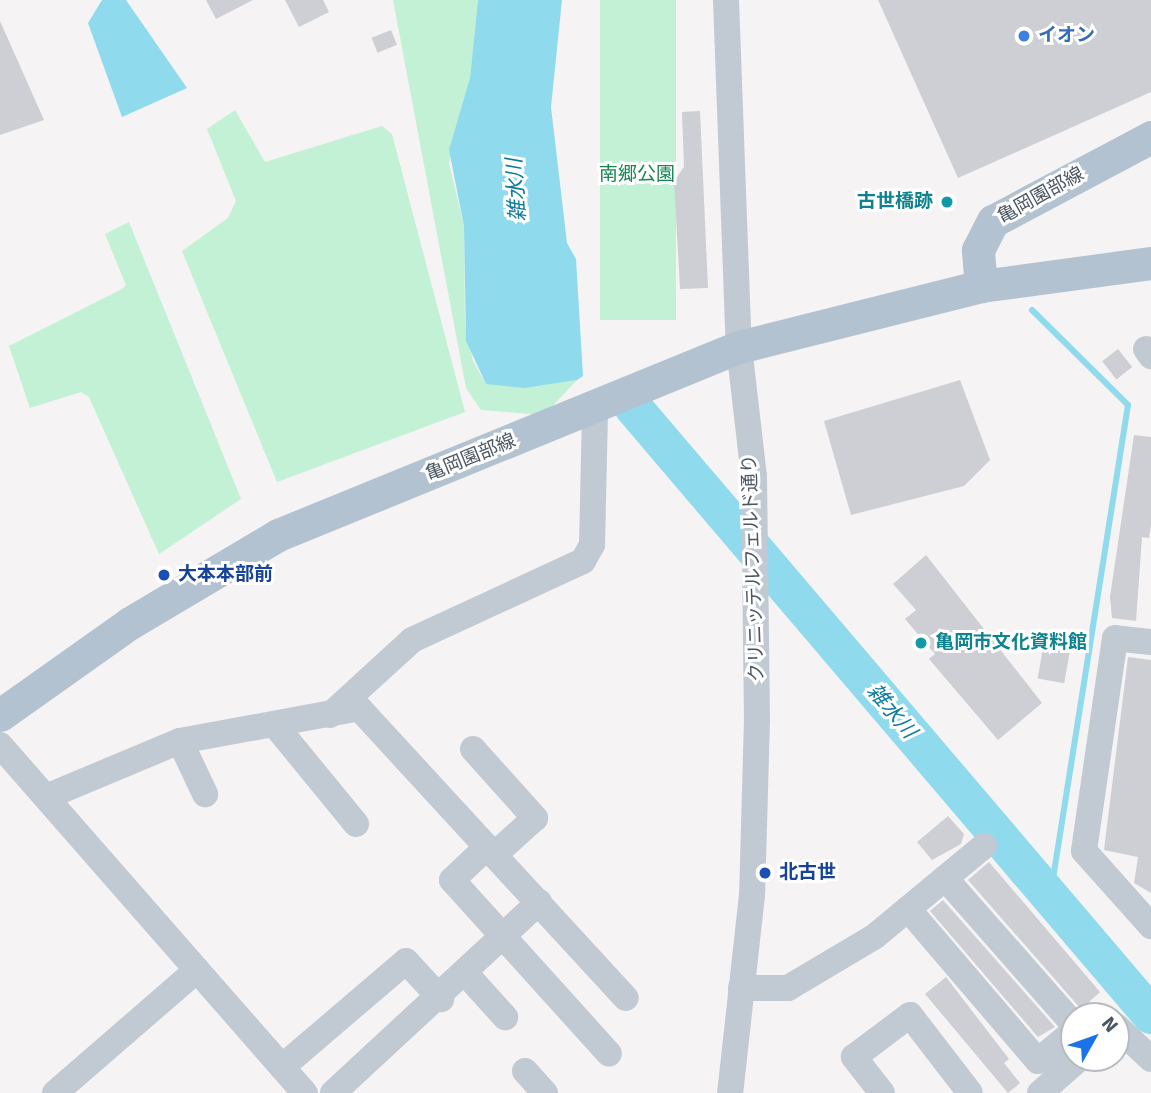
<!DOCTYPE html>
<html>
<head>
<meta charset="utf-8">
<style>
	body { margin:0 }
	#map { position:relative; width:1151px; height:1093px; overflow:hidden; background:#f5f3f3; font-family:Signika,"Noto Sans JP",sans-serif }
	div>[style] { position:absolute }
	.green>* { inset:0; background:#c3f1d5; transform-origin:0 0 }
	.water>* { inset:0; background:#90daee }
	.stream>* { height:6px; margin:-3px; padding:0 3px; transform-origin:3px; border-radius:3px; background:#90daee }
	.river>* { height:38px; margin:-19px; padding:0 19px; transform-origin:19px; border-radius:19px; background:#90daee }
	.building>* { inset:0; background:#cdcfd5; transform-origin:0 0 }
	.minor>* { height:26px; margin:-13px; padding:0 13px; transform-origin:13px; border-radius:13px; background:#c1cad2 }
	.major>* { height:33px; margin:-16.5px; padding:0 16.5px; transform-origin:16.5px; border-radius:16.5px; background:#b3c2d1 }
	.dots>* { width:19px; height:19px; translate:-50% -50%; box-sizing:border-box; border:4px solid #fff; border-radius:50% }
	span { translate:-50% -50%; white-space:nowrap; text-align:center; line-height:1.15; -webkit-text-stroke:6px #fff; paint-order:stroke }
	.shop-label { font-size:19px; color:#366cbe; font-weight:700 }
	.left { translate:0 -50%; text-align:left }
	.park-label { font-size:19px; color:#17864f }
	.street-label { font-size:19px; color:#4a5661 }
	.culture-label { font-size:19px; color:#0d838f; font-weight:700 }
	.right { translate:-100% -50%; text-align:right }
	.transit-label { font-size:19px; color:#164399; font-weight:700 }
	.water-label { font-size:21px; color:#0c7c9b; font-style:italic }
	.north { position:absolute; left:1060px; top:1002px; width:70px; height:70px; box-sizing:border-box; background:#fff; border:2px solid #b7bbc0; border-radius:50%; rotate:50deg; font-size:19px; font-weight:700; line-height:28px; text-align:center; color:#4a5661 }
	.north::after { content:''; display:block; margin:auto; width:24px; height:32px; background:#1a73e8; clip-path:polygon(50% 0,100% 100%,50% 72%,0 100%) }
</style>
</head>
<body>
<div id="map">
	<div class="green">
		<div style="clip-path:polygon(393px 0,478px 0,470px 78px,449px 163px,464px 226px,465px 324px,473px 361px,486px 384px,577px 380px,544px 415px,481px 410px,466px 388px)"></div>
		<div style="left:600px;top:0;width:76px;height:320px"></div>
		<div style="clip-path:polygon(235px 110px,265px 162px,382px 126px,392px 134px,465px 412px,277px 482px,182px 251px,228px 218px,236px 201px,207px 129px)"></div>
		<div style="clip-path:polygon(129px 222px,241px 499px,159px 554px,89px 397px,81px 392px,30px 408px,9px 346px,122px 289px,126px 285px,105px 234px)"></div>
	</div>
	<div class="water">
		<div style="clip-path:polygon(102px 0,126px 0,187px 88px,122px 117px,88px 23px)"></div>
		<div style="clip-path:polygon(478px 0,562px 0,551px 107px,567px 243px,576px 259px,583px 376px,577px 380px,524px 388px,486px 384px,466px 341px,464px 226px,449px 150px,470px 78px)"></div>
	</div>
	<div class="stream">
		<div style="left:1032px;top:310px;width:135px;rotate:44.7deg"></div>
		<div style="left:1128px;top:405px;width:494px;rotate:99deg"></div>
	</div>
	<div class="river">
		<div style="left:633px;top:407px;width:799px;rotate:49.57deg"></div>
	</div>
	<div class="building">
		<div style="clip-path:polygon(206px 0,253px 0,216px 19px)"></div>
		<div style="clip-path:polygon(285px 0,323px 0,329px 12px,299px 27px)"></div>
		<div style="clip-path:polygon(878px 0,1151px 0,1151px 92px,958px 178px)"></div>
		<div style="clip-path:polygon(0 21px,44px 120px,0 135px)"></div>
		<div style="left:391px;top:30px;width:16px;height:21px;rotate:68deg"></div>
		<div style="clip-path:polygon(700px 111px,708px 288px,680px 289px,674px 181px,684px 167px,682px 112px)"></div>
		<div style="left:1118px;top:349px;width:23px;height:20px;rotate:52deg"></div>
		<div style="clip-path:polygon(960px 380px,990px 460px,964px 486px,851px 515px,824px 421px)"></div>
		<div style="clip-path:polygon(1134px 435px,1151px 437px,1151px 525px,1149px 538px,1142px 537px,1136px 621px,1112px 618px,1110px 597px)"></div>
		<div style="clip-path:polygon(926px 555px,1042px 703px,998px 740px,929px 659px,935px 654px,905px 619px,916px 610px,893px 584px)"></div>
		<div style="left:1043px;top:648px;width:27px;height:31px;rotate:10deg"></div>
		<div style="clip-path:polygon(1128px 657px,1151px 660px,1151px 893px,1134px 883px,1138px 857px,1104px 850px)"></div>
		<div style="clip-path:polygon(948px 816px,964px 834px,961px 844px,932px 860px,917px 842px)"></div>
		<div style="clip-path:polygon(989px 862px,1100px 992px,1089px 1002px,1100px 1016px,1087px 1016px,968px 880px)"></div>
		<div style="clip-path:polygon(943px 900px,1055px 1027px,1038px 1037px,930px 911px)"></div>
		<div style="clip-path:polygon(946px 977px,1009px 1059px,1004px 1063px,1020px 1083px,1008px 1093px,925px 994px)"></div>
	</div>
	<div class="minor">
		<div style="left:726px;top:0;width:347px;rotate:87.9deg"></div>
		<div style="left:739px;top:347px;width:130px;rotate:83.4deg"></div>
		<div style="left:754px;top:476px;width:243px;rotate:89.3deg"></div>
		<div style="left:757px;top:719px;width:176px;rotate:91.6deg"></div>
		<div style="left:752px;top:895px;width:199px;rotate:96.3deg"></div>
		<div style="left:1146px;top:349px;width:9px;rotate:54deg"></div>
		<div style="left:1151px;top:642px;width:36px;rotate:-174deg"></div>
		<div style="left:1115px;top:638px;width:215px;rotate:98.3deg"></div>
		<div style="left:1084px;top:851px;width:101px;rotate:48.2deg"></div>
		<div style="left:330px;top:715px;width:111px;rotate:-42.4deg"></div>
		<div style="left:412px;top:640px;width:188px;rotate:-24.8deg"></div>
		<div style="left:583px;top:561px;width:18px;rotate:-61deg"></div>
		<div style="left:592px;top:545px;width:136px;rotate:-88.7deg"></div>
		<div style="left:275px;top:725px;width:128px;rotate:50.7deg"></div>
		<div style="left:180px;top:741px;width:59px;rotate:64.7deg"></div>
		<div style="left:0;top:745px;width:463px;rotate:48.8deg"></div>
		<div style="left:473px;top:749px;width:93px;rotate:48.1deg"></div>
		<div style="left:535px;top:818px;width:55px;rotate:137.9deg"></div>
		<div style="left:46px;top:797px;width:145px;rotate:-22.7deg"></div>
		<div style="left:180px;top:741px;width:182px;rotate:-10.4deg"></div>
		<div style="left:359px;top:708px;width:394px;rotate:47.4deg"></div>
		<div style="left:487px;top:847px;width:48px;rotate:136.7deg"></div>
		<div style="left:452px;top:880px;width:234px;rotate:47.9deg"></div>
		<div style="left:945px;top:878px;width:196px;rotate:48.7deg"></div>
		<div style="left:908px;top:909px;width:200px;rotate:49.5deg"></div>
		<div style="left:1038px;top:1061px;width:47px;rotate:-39.8deg"></div>
		<div style="left:467px;top:975px;width:57px;rotate:47.9deg"></div>
		<div style="left:741px;top:988px;width:47px"></div>
		<div style="left:788px;top:988px;width:100px;rotate:-30.7deg"></div>
		<div style="left:874px;top:937px;width:143px;rotate:-39.6deg"></div>
		<div style="left:1116px;top:1026px;width:48px;rotate:43.3deg"></div>
		<div style="left:282px;top:1067px;width:163px;rotate:-40.5deg"></div>
		<div style="left:406px;top:961px;width:52px;rotate:47.4deg"></div>
		<div style="left:525px;top:1071px;width:30px;rotate:48deg"></div>
		<div style="left:55px;top:1093px;width:188px;rotate:-40.9deg"></div>
		<div style="left:333px;top:1093px;width:281px;rotate:-42.8deg"></div>
		<div style="left:882px;top:1093px;width:46px;rotate:-127.9deg"></div>
		<div style="left:854px;top:1057px;width:70px;rotate:-36.9deg"></div>
		<div style="left:910px;top:1015px;width:98px;rotate:52.4deg"></div>
		<div style="left:1040px;top:1093px;width:53px;rotate:-41.2deg"></div>
	</div>
	<div class="major">
		<div style="left:981px;top:286px;width:36px;rotate:-95deg"></div>
		<div style="left:978px;top:250px;width:33px;rotate:-63deg"></div>
		<div style="left:993px;top:221px;width:179px;rotate:-28deg"></div>
		<div style="left:0;top:715px;width:159px;rotate:-35.3deg"></div>
		<div style="left:130px;top:623px;width:172px;rotate:-30.7deg"></div>
		<div style="left:278px;top:535px;width:498px;rotate:-22.2deg"></div>
		<div style="left:739px;top:347px;width:250px;rotate:-14.1deg"></div>
		<div style="left:981px;top:286px;width:172px;rotate:-7.7deg"></div>
	</div>
	<div class="dots">
		<div style="left:1024px;top:36px;background:#3f7fe0"></div>
		<div style="left:947px;top:202px;background:#0f9aa8"></div>
		<div style="left:164px;top:575px;background:#1a4fb4"></div>
		<div style="left:921px;top:643px;background:#0f9aa8"></div>
		<div style="left:765px;top:873px;background:#1a4fb4"></div>
	</div>
	<div class="shop-label">
		<span class="left" style="left:1038px;top:36px">イオン</span>
	</div>
	<div class="park-label">
		<span style="left:637px;top:175px">南郷公園</span>
	</div>
	<div class="street-label">
		<span style="left:1041px;top:196px;rotate:-29deg">亀岡園部線</span>
		<span style="left:471px;top:458px;rotate:-22deg">亀岡園部線</span>
		<span style="left:754px;top:568px;rotate:-92deg">クリニッテルフェルド通り</span>
	</div>
	<div class="culture-label">
		<span class="right" style="left:933px;top:202px">古世橋跡</span>
		<span class="left" style="left:935px;top:643px">亀岡市文化資料館</span>
	</div>
	<div class="transit-label">
		<span class="left" style="left:178px;top:575px">大本本部前</span>
		<span class="left" style="left:779px;top:873px">北古世</span>
	</div>
	<div class="water-label">
		<span style="left:516px;top:190px;rotate:-94deg">雑水川</span>
		<span style="left:892px;top:711px;rotate:50deg">雑水川</span>
	</div>
	<div class="north">N</div>
</div>
</body>
</html>
